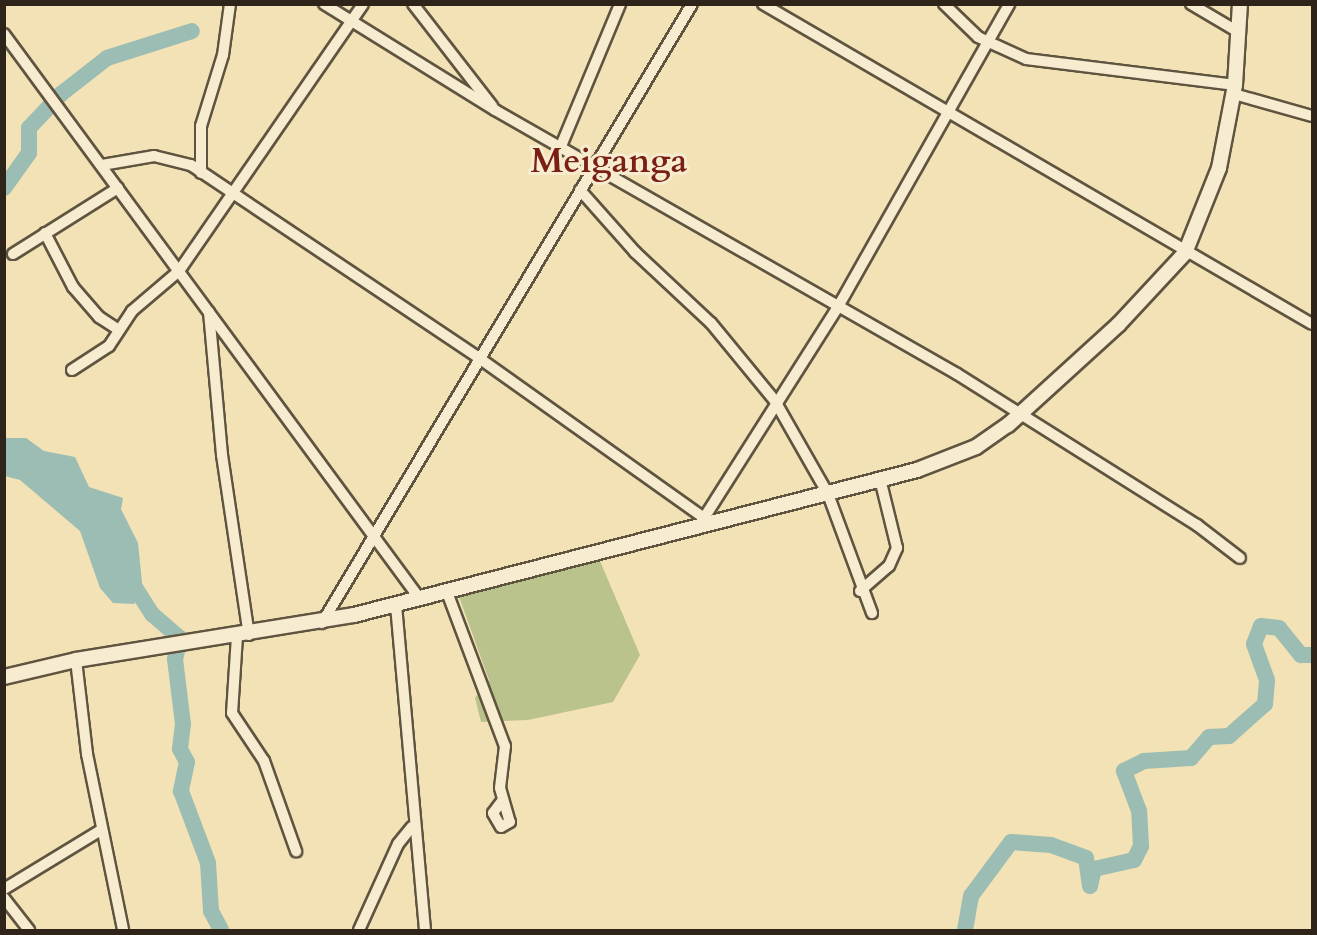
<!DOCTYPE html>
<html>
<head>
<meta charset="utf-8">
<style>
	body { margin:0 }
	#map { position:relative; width:1317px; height:935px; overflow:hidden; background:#f3e2b5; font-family:Cardo,serif }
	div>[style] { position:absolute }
	.green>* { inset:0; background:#bbc38d }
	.water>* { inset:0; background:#9cbdb3 }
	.river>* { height:16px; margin:-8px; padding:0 8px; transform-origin:8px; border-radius:8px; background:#9cbdb3 }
	.roads { filter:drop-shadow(2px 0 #5f5440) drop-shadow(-2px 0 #5f5440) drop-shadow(0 2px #5f5440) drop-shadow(0 -2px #5f5440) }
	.minor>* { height:10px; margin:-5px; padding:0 5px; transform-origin:5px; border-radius:5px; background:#f7eccf }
	.tertiary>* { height:14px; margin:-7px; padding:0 7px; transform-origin:7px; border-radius:7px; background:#f7eccf }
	span { translate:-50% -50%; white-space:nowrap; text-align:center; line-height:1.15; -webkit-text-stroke:6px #f7eccf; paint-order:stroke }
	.town-label { font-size:34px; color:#7a1f14; font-weight:700 }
	.frame { position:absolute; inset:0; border:6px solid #2e2419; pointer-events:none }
</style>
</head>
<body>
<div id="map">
	<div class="green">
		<div style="clip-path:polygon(594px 547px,640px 655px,613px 702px,528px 720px,481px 722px,475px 698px,489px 680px,454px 583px)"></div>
	</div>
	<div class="water">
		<div style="clip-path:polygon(5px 438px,26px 438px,44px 451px,75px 457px,89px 487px,123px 498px,121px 509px,138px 543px,143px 592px,134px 604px,113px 603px,100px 588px,80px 531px,20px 480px,5px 476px)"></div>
	</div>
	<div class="river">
		<div style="left:4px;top:188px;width:43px;rotate:-54.5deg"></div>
		<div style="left:29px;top:153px;width:25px;rotate:-90deg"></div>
		<div style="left:29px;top:128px;width:47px;rotate:-46.7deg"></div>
		<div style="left:61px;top:94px;width:58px;rotate:-38deg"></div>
		<div style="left:107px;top:58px;width:89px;rotate:-17.6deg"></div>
		<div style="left:129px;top:578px;width:43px;rotate:57.4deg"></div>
		<div style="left:152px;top:614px;width:37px;rotate:41deg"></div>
		<div style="left:180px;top:638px;width:22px;rotate:103deg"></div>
		<div style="left:175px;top:659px;width:65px;rotate:83deg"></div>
		<div style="left:183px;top:724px;width:25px;rotate:97deg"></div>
		<div style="left:180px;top:749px;width:15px;rotate:62deg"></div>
		<div style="left:187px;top:762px;width:30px;rotate:102deg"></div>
		<div style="left:181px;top:791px;width:77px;rotate:69.4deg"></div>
		<div style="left:208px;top:863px;width:48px;rotate:86.4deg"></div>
		<div style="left:211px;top:911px;width:21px;rotate:62deg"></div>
		<div style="left:965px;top:930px;width:35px;rotate:-80deg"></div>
		<div style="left:971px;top:896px;width:67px;rotate:-53.5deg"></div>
		<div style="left:1011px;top:842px;width:40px;rotate:4.3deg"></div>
		<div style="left:1051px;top:845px;width:37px;rotate:20deg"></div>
		<div style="left:1086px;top:858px;width:28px;rotate:82deg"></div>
		<div style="left:1090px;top:886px;width:17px;rotate:-77deg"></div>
		<div style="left:1094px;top:869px;width:41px;rotate:-12.7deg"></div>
		<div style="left:1134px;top:860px;width:16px;rotate:-63deg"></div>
		<div style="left:1141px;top:846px;width:35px;rotate:-93deg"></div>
		<div style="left:1139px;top:811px;width:43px;rotate:-110.6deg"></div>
		<div style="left:1124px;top:771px;width:22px;rotate:-27deg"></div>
		<div style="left:1144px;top:761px;width:47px;rotate:-3.7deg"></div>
		<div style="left:1191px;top:758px;width:28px;rotate:-49deg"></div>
		<div style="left:1209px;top:737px;width:20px;rotate:-3deg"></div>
		<div style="left:1229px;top:736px;width:48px;rotate:-41.6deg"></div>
		<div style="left:1265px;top:704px;width:24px;rotate:-85deg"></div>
		<div style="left:1267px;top:680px;width:38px;rotate:-110deg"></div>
		<div style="left:1254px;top:644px;width:19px;rotate:-69deg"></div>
		<div style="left:1261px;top:626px;width:18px;rotate:6deg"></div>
		<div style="left:1279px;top:628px;width:35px;rotate:51deg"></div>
		<div style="left:1301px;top:655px;width:11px"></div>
	</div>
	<div class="roads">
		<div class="minor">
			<div style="left:324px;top:4px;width:201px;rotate:31.8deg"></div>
			<div style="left:495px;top:110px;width:532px;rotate:29.74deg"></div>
			<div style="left:957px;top:374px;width:284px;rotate:32.2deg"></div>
			<div style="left:1197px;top:525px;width:54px;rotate:37.5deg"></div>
			<div style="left:413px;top:4px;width:129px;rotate:52.2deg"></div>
			<div style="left:763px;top:4px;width:635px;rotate:30.24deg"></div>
			<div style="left:944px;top:4px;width:47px;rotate:44.1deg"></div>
			<div style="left:978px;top:37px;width:53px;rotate:24.6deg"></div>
			<div style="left:1026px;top:59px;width:211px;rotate:7.1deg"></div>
			<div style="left:1191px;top:4px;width:57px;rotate:30.6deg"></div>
			<div style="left:4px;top:34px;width:702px;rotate:53.64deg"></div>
			<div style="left:1234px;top:94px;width:81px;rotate:15.8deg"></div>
			<div style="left:561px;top:146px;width:154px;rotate:-67.4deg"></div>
			<div style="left:102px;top:165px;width:53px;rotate:-9.8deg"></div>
			<div style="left:154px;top:156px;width:38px;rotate:14deg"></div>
			<div style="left:191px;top:165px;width:347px;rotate:33.8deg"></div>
			<div style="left:479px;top:358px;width:285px;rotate:35.4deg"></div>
			<div style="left:201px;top:173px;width:47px;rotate:-90deg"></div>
			<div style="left:201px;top:126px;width:74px;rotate:-72.8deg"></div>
			<div style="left:223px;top:55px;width:51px;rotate:-82.2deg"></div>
			<div style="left:580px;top:190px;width:83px;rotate:48.4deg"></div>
			<div style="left:635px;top:252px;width:104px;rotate:43.1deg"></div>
			<div style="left:711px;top:323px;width:101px;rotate:50.6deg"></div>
			<div style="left:775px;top:401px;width:107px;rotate:60.3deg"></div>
			<div style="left:828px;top:494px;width:127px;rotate:69.7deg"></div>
			<div style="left:45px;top:233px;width:61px;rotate:62.6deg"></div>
			<div style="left:73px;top:287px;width:40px;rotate:49deg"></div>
			<div style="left:99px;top:317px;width:24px;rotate:33deg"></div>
			<div style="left:13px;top:254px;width:124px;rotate:-32.2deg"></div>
			<div style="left:209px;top:312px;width:144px;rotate:84.8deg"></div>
			<div style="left:222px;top:455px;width:182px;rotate:81.5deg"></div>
			<div style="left:72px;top:370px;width:44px;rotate:-33deg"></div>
			<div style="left:109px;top:346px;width:42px;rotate:-56.7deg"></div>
			<div style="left:132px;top:311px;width:62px;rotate:-40.4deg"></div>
			<div style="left:179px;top:271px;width:324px;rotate:-55.4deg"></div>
			<div style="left:704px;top:518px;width:252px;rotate:-57.6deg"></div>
			<div style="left:839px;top:305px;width:346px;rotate:-60.5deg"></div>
			<div style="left:860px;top:591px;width:38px;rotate:-41deg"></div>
			<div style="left:889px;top:566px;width:20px;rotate:-66deg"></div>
			<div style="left:897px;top:548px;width:71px;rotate:-103.8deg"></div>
			<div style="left:447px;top:592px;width:165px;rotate:69.4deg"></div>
			<div style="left:505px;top:746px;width:42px;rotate:96.8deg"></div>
			<div style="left:500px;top:788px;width:35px;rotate:74deg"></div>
			<div style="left:510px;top:822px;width:10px;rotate:151deg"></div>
			<div style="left:501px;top:827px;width:16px;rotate:-120deg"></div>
			<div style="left:493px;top:813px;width:15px;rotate:-53deg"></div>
			<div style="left:396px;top:605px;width:326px;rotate:84.9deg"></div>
			<div style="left:322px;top:623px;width:721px;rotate:-59.13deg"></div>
			<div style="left:237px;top:636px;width:77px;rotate:93.7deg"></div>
			<div style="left:232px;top:713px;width:58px;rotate:56.3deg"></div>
			<div style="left:264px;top:761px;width:96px;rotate:70.4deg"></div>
			<div style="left:76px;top:660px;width:95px;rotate:83.3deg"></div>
			<div style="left:87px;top:754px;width:180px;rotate:78.4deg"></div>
			<div style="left:4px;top:889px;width:114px;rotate:-31.3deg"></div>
			<div style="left:4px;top:898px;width:41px;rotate:52deg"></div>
			<div style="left:359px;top:930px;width:94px;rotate:-65.6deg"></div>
			<div style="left:398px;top:844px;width:22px;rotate:-51deg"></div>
		</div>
		<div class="tertiary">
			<div style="left:4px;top:677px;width:74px;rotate:-13.3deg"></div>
			<div style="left:76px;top:660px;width:282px;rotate:-9.2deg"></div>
			<div style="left:354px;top:615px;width:581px;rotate:-14.44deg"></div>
			<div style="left:917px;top:470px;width:63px;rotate:-21.3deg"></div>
			<div style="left:976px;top:447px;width:39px;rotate:-35deg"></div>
			<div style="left:1008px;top:425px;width:149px;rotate:-42.3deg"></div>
			<div style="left:1118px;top:325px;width:98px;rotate:-47.1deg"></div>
			<div style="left:1185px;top:253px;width:92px;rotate:-68.2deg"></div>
			<div style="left:1219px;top:168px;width:85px;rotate:-79.1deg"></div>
			<div style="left:1235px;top:85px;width:81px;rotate:-86.5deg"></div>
		</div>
	</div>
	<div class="town-label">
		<span style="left:609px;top:162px">Meiganga</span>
	</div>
	<div class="frame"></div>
</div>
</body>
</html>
